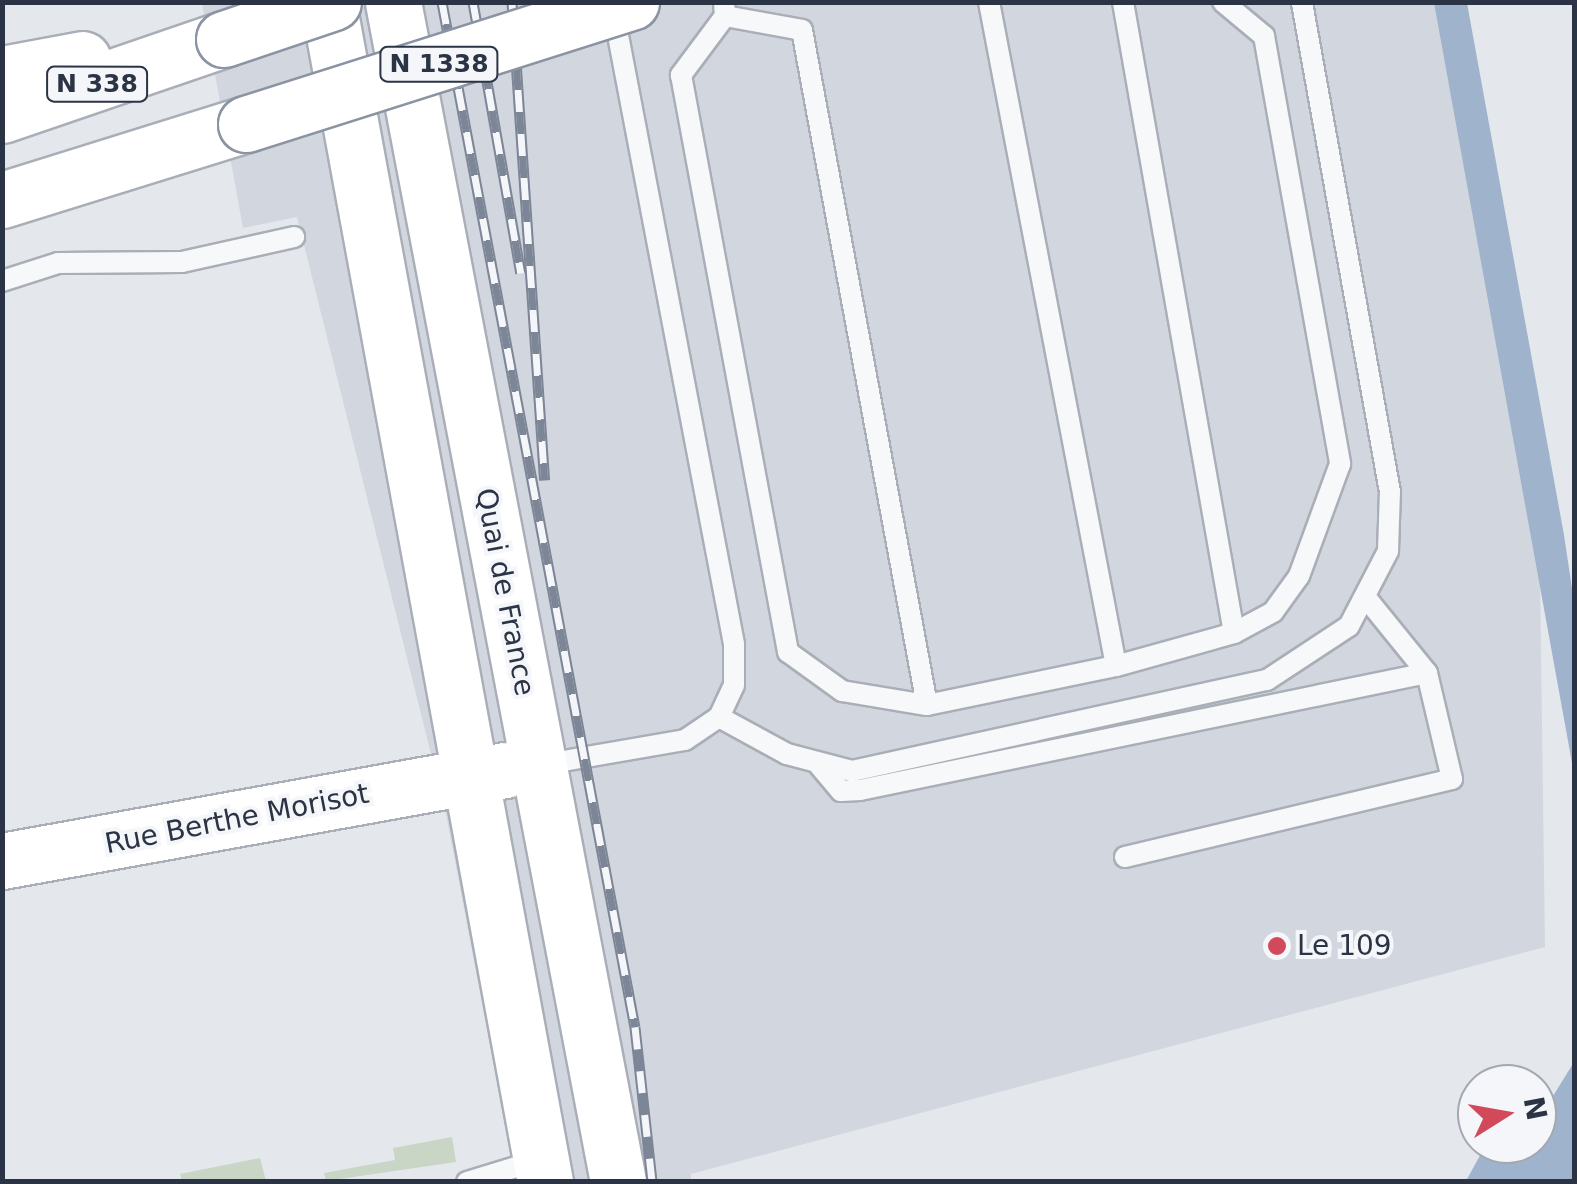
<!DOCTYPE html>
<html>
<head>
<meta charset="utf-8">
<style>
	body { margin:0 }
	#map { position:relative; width:1577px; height:1184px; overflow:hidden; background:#e4e7ec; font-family:"DejaVu Sans",sans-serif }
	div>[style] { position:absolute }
	.built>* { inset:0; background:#d2d6de }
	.green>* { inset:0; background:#c9d6c5 }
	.water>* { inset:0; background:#9fb4cc }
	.roads { filter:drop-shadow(2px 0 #a9aeb7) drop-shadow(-2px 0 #a9aeb7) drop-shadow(0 2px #a9aeb7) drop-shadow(0 -2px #a9aeb7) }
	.lane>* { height:20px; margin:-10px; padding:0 10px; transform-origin:10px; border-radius:10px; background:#f7f8fa }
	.secondary>* { height:55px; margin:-27.5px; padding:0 27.5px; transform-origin:27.5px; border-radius:27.5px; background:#fff }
	.highway>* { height:55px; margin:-27.5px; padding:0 27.5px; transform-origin:27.5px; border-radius:27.5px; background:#fff }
	.rail>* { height:11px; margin-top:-5.5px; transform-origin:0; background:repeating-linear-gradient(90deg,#f4f6f9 0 22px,#7d8696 0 44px); box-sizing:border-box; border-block:2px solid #7d8696 }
	.bridges { filter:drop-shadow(2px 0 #8b94a3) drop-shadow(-2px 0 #8b94a3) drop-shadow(0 2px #8b94a3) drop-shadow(0 -2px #8b94a3) }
	.highway-bridge>* { height:55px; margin:-27.5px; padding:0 27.5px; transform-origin:27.5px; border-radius:27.5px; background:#fff }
	.dots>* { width:28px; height:28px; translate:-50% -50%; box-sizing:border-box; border:5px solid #f4f6f9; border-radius:50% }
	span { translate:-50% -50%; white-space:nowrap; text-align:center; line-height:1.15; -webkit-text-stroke:8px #f4f6f9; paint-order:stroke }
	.shield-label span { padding:2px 8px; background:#f4f6f9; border:2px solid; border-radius:8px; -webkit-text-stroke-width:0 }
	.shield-label { font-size:25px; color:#2b3445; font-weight:700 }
	.street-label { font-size:28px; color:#2b3445 }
	.poi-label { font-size:28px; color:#2b3445 }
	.left { translate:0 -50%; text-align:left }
	.frame { position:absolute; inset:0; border:5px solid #2b3445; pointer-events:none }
	.north { position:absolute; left:1457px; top:1064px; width:100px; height:100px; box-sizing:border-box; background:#f4f6f9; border:2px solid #a4a8b1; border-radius:50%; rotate:79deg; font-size:28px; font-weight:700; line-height:40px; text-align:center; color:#2b3445 }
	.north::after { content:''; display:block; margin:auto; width:35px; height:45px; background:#d1495b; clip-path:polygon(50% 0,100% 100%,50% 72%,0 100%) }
</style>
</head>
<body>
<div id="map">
	<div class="built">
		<div style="clip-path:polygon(202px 3px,1434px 3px,1540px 578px,1545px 947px,691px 1174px,691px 1181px,516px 1181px,446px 814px,297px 217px,243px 228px)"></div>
	</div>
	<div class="green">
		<div style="clip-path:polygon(452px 1137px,456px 1162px,326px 1181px,324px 1173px,395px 1160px,393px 1148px)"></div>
		<div style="clip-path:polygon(260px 1158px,266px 1181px,182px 1181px,180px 1174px)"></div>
	</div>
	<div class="water">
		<div style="clip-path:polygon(1434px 3px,1467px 3px,1564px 535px,1574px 602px,1574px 774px)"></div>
		<div style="clip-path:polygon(1574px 1062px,1574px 1181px,1466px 1181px,1483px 1150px,1537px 1144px,1537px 1122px)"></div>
	</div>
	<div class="roads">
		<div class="lane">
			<div style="left:724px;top:2px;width:14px;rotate:86deg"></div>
			<div style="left:725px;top:16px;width:74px;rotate:126.7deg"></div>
			<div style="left:681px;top:75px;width:587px;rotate:79.49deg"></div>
			<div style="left:788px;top:652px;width:67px;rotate:35.8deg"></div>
			<div style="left:842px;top:691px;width:86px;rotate:9.4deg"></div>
			<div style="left:927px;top:705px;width:193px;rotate:-11.7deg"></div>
			<div style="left:1116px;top:666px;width:123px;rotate:-15.6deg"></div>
			<div style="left:1234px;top:633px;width:641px;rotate:-99.98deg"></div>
			<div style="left:989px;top:2px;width:676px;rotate:79.17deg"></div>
			<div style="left:1223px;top:2px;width:53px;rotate:39.7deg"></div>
			<div style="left:1264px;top:36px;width:435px;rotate:79.9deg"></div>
			<div style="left:1340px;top:464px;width:119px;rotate:110.1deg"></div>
			<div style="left:1299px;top:576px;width:44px;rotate:125.8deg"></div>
			<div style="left:1273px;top:612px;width:44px;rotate:151.7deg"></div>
			<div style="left:613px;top:9px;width:646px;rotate:79.21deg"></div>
			<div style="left:734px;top:644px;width:41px;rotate:90deg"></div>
			<div style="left:734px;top:685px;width:35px;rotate:115deg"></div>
			<div style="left:725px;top:16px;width:78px;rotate:10.3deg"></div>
			<div style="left:802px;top:30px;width:686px;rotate:79.51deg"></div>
			<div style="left:2px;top:281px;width:59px;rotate:-17.8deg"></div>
			<div style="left:58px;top:263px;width:124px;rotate:-0.5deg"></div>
			<div style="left:182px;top:262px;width:115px;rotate:-12.6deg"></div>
			<div style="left:540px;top:765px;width:147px;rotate:-9.8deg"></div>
			<div style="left:685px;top:740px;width:41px;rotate:-34.1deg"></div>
			<div style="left:719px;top:717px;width:77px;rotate:28.6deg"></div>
			<div style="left:787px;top:754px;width:67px;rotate:14.7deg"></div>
			<div style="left:852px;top:771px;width:425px;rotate:-12.4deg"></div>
			<div style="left:1267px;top:680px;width:98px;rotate:-33.4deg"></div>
			<div style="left:1349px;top:626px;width:85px;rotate:-62.5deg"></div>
			<div style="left:1388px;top:551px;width:59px;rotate:-88.1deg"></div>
			<div style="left:1390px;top:492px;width:498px;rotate:-100.2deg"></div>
			<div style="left:819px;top:765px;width:34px;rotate:50deg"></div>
			<div style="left:841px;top:791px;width:19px;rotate:-3deg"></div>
			<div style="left:860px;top:790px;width:579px;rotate:-11.66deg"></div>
			<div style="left:1427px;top:673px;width:95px;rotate:-129deg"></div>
			<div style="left:1125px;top:857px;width:336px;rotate:-13.4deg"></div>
			<div style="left:1452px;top:779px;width:109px;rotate:-103.3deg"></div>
			<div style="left:467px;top:1182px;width:75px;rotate:-17deg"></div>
		</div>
		<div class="secondary">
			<div style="left:328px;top:2px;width:1200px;rotate:79.58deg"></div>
			<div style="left:393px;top:2px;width:1201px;rotate:79.2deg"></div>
			<div style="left:2px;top:861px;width:511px;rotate:-10.25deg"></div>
		</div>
		<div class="highway">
			<div style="left:2px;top:74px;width:82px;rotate:-10.5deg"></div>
			<div style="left:2px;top:115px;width:235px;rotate:-18.9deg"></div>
			<div style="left:2px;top:200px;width:256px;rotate:-17.3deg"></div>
		</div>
	</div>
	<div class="rail">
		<div style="left:442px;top:2px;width:1043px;rotate:79.34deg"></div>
		<div style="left:635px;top:1027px;width:156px;rotate:83.7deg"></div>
		<div style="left:473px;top:2px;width:275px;rotate:80deg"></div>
		<div style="left:512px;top:2px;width:479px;rotate:86.1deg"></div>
	</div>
	<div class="bridges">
		<div class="highway-bridge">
			<div style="left:224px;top:39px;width:115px;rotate:-18.7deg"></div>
			<div style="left:246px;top:124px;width:404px;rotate:-17.6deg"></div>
		</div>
	</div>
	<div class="dots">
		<div style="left:1277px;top:946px;background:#d1495b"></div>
	</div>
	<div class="shield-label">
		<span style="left:439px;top:64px">N 1338</span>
		<span style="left:97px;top:84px">N 338</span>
	</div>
	<div class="street-label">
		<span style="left:505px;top:592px;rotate:79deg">Quai de France</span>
		<span style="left:237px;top:819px;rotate:-11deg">Rue Berthe Morisot</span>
	</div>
	<div class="poi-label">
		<span class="left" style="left:1297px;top:946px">Le 109</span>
	</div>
	<div class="frame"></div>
	<div class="north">N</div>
</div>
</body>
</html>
